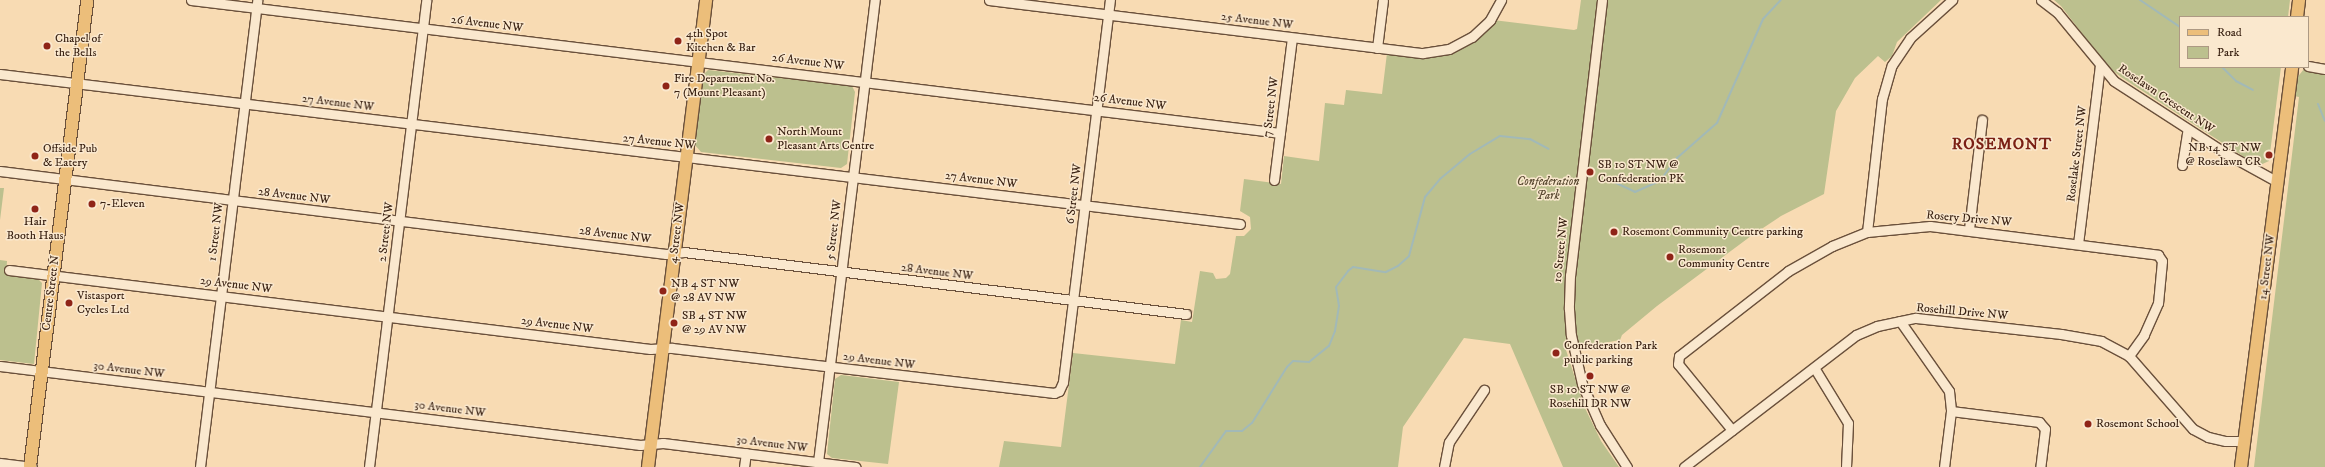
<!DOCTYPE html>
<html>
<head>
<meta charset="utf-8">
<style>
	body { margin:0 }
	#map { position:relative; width:2325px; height:467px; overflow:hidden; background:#f8dbb3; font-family:"IM FELL DW Pica",serif }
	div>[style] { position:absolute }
	.green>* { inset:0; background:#bcc08e }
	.stream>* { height:2px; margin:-1px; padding:0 1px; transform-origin:1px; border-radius:1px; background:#a2b9b7 }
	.roads { filter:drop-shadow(1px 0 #6a503b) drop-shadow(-1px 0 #6a503b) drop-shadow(0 1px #6a503b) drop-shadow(0 -1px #6a503b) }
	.minor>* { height:9px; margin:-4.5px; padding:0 4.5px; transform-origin:4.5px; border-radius:4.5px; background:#fae8ce }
	.major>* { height:12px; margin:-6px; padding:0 6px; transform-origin:6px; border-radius:6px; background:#ecbe7a }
	.dots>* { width:11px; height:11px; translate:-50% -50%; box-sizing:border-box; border:2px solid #fae8ce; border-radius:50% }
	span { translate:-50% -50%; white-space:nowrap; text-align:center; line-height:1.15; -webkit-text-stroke:3px #fae8ce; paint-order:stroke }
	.street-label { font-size:12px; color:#3a2213 }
	.poi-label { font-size:12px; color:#3a2213 }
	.left { translate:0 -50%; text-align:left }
	.right { translate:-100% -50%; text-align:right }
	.park-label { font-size:12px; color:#5a4a32; font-style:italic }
	.district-label { font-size:16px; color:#7a1f14; font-weight:700; letter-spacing:1px }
	.legend { position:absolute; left:2179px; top:16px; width:130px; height:52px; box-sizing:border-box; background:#fae8ce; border:1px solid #ad9983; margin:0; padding:5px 7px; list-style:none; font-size:12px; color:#3a2213 }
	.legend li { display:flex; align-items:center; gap:8px; height:20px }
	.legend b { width:20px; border:1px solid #ad9983 }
</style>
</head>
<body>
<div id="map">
	<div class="green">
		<div style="clip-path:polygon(1581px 0,1941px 0,1897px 42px,1892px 56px,1885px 62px,1878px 56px,1855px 78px,1836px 111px,1824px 194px,1781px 216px,1751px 236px,1657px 306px,1622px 335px,1620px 340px,1566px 350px,1584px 406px,1601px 441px,1619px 467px,1563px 467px,1510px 344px,1464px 338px,1403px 427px,1398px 467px,999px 467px,1004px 441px,1061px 447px,1073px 353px,1175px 364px,1181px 320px,1192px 322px,1200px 271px,1213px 273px,1216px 279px,1226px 278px,1230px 274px,1236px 236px,1244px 236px,1251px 229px,1250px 217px,1240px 211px,1244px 179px,1281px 184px,1284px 156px,1319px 161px,1325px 103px,1344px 105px,1346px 90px,1382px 94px,1387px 53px,1422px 57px,1449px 53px,1493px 20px,1574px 30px,1577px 29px)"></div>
		<div style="clip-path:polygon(2054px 0,2290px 0,2288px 17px,2180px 17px,2180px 67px,2281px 67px,2269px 161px,2258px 166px,2121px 77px,2107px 66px,2061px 6px)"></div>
		<div style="clip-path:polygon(2304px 69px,2325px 72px,2325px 467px,2254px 467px,2299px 97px,2294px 96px,2296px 79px)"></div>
		<div style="clip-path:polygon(708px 70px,852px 86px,855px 92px,847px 164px,841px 168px,701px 152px,695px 145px,704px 74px)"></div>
		<div style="clip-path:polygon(0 188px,4px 188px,0 220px)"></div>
		<div style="clip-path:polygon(0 260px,7px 261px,6px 275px,38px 279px,42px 283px,34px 364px,0 360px)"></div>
		<div style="clip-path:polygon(841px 375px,899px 382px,888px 464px,832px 458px,827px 454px,835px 379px)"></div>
	</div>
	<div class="stream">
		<div style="left:2140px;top:0;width:48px;rotate:34deg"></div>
		<div style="left:2222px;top:67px;width:20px;rotate:45deg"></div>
		<div style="left:2236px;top:81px;width:19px;rotate:28deg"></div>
		<div style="left:2318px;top:104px;width:18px;rotate:68deg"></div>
		<div style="left:1614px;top:182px;width:23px;rotate:25deg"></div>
		<div style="left:1635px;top:192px;width:27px;rotate:-24deg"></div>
		<div style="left:1660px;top:181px;width:29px;rotate:-54deg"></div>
		<div style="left:1677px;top:158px;width:53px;rotate:-41.2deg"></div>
		<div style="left:1717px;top:123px;width:114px;rotate:-66.1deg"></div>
		<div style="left:1763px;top:19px;width:26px;rotate:-47deg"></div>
		<div style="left:1200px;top:467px;width:44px;rotate:-54.2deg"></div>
		<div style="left:1226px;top:431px;width:16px"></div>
		<div style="left:1242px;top:431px;width:13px;rotate:-39deg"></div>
		<div style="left:1252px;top:423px;width:66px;rotate:-58deg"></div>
		<div style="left:1287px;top:367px;width:8px;rotate:-45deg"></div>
		<div style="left:1293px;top:361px;width:16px;rotate:4deg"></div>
		<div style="left:1309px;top:362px;width:26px;rotate:-39deg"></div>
		<div style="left:1329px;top:346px;width:16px;rotate:-68deg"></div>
		<div style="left:1335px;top:331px;width:25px;rotate:-81deg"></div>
		<div style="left:1339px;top:306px;width:19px;rotate:-99deg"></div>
		<div style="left:1336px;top:287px;width:20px;rotate:-53deg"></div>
		<div style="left:1348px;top:271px;width:6px;rotate:-39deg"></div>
		<div style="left:1353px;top:267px;width:33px;rotate:9deg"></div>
		<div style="left:1386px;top:272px;width:13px;rotate:-27deg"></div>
		<div style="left:1398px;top:266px;width:15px;rotate:-42deg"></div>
		<div style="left:1409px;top:256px;width:61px;rotate:-74.8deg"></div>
		<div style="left:1425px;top:197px;width:23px;rotate:-50deg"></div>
		<div style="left:1440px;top:179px;width:39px;rotate:-40deg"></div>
		<div style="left:1470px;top:154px;width:35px;rotate:-31deg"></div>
		<div style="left:1500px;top:136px;width:30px;rotate:6deg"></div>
		<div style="left:1530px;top:139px;width:21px;rotate:28deg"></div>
	</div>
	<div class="roads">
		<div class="minor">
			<div style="left:191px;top:0;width:1097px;rotate:6.96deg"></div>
			<div style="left:989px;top:0;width:437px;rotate:7deg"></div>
			<div style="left:1423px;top:53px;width:26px;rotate:-9deg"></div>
			<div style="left:1449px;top:49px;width:26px;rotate:-28deg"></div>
			<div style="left:1472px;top:37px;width:25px;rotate:-43deg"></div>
			<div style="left:1490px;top:20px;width:23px;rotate:-61deg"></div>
			<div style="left:1602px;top:0;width:277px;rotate:96.6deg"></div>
			<div style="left:1570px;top:275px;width:34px;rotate:92deg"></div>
			<div style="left:1569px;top:309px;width:26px;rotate:86deg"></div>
			<div style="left:1571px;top:335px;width:50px;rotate:77.3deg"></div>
			<div style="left:1582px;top:384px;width:45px;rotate:66.3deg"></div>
			<div style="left:1600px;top:425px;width:50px;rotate:57.3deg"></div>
			<div style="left:2041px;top:0;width:20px;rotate:37deg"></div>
			<div style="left:2057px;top:12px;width:89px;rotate:50.4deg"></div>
			<div style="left:2114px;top:81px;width:135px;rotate:32.9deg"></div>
			<div style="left:2227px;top:154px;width:58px;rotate:28.8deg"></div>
			<div style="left:1377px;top:48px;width:48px;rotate:-82.9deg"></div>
			<div style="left:2308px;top:66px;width:17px;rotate:10deg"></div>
			<div style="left:0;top:74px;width:1249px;rotate:6.9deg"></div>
			<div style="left:2182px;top:165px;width:36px;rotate:-81deg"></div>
			<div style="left:0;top:171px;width:671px;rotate:7.1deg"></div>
			<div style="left:666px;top:254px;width:18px;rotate:-6deg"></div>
			<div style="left:684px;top:252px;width:506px;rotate:7.04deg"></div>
			<div style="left:1274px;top:180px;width:143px;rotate:-82.8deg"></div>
			<div style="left:1969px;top:229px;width:110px;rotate:-83.2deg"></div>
			<div style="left:1867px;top:232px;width:134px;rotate:-83.6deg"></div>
			<div style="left:1882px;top:99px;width:35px;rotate:-74deg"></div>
			<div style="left:1892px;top:65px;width:32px;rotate:-56deg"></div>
			<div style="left:1910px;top:38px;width:57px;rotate:-42.1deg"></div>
			<div style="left:2078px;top:244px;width:179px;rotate:-83deg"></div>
			<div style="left:9px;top:270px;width:646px;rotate:7.03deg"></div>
			<div style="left:650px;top:349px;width:22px;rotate:-3deg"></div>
			<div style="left:672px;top:348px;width:385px;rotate:6.7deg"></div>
			<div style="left:1054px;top:393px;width:5px;rotate:-22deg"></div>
			<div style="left:1059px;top:391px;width:10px;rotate:-66deg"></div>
			<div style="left:1063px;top:382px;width:385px;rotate:-83deg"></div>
			<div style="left:1900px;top:321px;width:85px;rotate:55deg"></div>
			<div style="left:1949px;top:391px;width:20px;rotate:84deg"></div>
			<div style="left:1951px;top:411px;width:56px;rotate:97.1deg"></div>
			<div style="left:0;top:366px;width:645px;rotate:7.04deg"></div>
			<div style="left:640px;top:445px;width:23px;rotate:-5deg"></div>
			<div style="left:663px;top:443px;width:194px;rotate:7.1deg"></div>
			<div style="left:1815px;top:369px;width:63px;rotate:58.6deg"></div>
			<div style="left:1848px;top:423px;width:44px;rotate:92.6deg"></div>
			<div style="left:1951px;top:411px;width:89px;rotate:7.1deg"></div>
			<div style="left:2039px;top:422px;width:9px;rotate:49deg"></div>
			<div style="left:2045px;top:429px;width:38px;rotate:97deg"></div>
			<div style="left:1732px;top:430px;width:85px;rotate:-129.3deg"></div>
			<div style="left:1678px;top:364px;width:8px;rotate:-83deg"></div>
			<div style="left:1679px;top:356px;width:138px;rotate:-37.9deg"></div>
			<div style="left:1788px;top:271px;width:51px;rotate:-29.6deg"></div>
			<div style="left:1832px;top:246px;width:38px;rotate:-22deg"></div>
			<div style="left:1867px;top:232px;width:63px;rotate:-5.4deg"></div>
			<div style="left:1930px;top:226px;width:230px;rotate:7.2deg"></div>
			<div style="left:2158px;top:255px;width:7px;rotate:56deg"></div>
			<div style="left:2162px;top:261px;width:42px;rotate:95.4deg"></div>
			<div style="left:2158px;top:303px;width:35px;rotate:114deg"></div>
			<div style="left:2144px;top:335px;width:26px;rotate:126deg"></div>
			<div style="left:818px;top:462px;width:466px;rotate:-83deg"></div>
			<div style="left:0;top:463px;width:32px;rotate:7deg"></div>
			<div style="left:200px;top:467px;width:470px;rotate:-83deg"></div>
			<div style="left:369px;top:467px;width:470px;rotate:-83deg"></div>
			<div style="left:744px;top:467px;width:14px;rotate:-82deg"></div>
			<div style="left:1444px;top:467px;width:25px;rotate:-79deg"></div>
			<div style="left:1449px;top:442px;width:63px;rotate:-56.1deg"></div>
			<div style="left:1684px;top:467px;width:217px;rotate:-37.5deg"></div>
			<div style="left:1856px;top:335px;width:23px;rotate:-23deg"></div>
			<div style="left:1877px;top:326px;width:40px;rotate:-12deg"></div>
			<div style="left:1916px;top:318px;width:146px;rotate:6.3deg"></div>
			<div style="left:2061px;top:334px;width:41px;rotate:9.9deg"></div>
			<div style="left:2101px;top:341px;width:32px;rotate:28deg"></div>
			<div style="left:2129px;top:356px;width:97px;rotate:48.8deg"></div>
			<div style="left:2193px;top:429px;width:17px;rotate:28deg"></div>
			<div style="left:2208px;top:437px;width:18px;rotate:13deg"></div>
			<div style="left:2226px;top:441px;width:18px"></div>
		</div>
		<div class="major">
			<div style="left:2297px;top:17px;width:17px;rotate:-83deg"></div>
			<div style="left:30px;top:467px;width:470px;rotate:-83deg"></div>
			<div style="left:648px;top:467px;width:471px;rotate:-82.9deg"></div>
			<div style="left:2241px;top:467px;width:403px;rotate:-82.7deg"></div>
		</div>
	</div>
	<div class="dots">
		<div style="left:678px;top:41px;background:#8f2418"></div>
		<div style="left:47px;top:46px;background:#8f2418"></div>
		<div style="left:666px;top:86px;background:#8f2418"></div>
		<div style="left:769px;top:139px;background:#8f2418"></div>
		<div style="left:2269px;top:155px;background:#8f2418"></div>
		<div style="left:35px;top:156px;background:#8f2418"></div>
		<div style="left:1590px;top:172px;background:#8f2418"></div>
		<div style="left:92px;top:204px;background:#8f2418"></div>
		<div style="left:35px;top:209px;background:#8f2418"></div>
		<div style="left:1614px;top:232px;background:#8f2418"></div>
		<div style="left:1670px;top:257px;background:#8f2418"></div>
		<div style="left:663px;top:291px;background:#8f2418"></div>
		<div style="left:69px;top:303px;background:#8f2418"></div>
		<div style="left:674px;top:323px;background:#8f2418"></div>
		<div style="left:1556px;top:353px;background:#8f2418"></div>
		<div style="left:1590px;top:376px;background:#8f2418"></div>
		<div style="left:2088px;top:424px;background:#8f2418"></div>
	</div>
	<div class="street-label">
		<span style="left:1257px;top:21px;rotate:7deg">25 Avenue NW</span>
		<span style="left:487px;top:24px;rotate:7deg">26 Avenue NW</span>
		<span style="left:808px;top:62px;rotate:7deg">26 Avenue NW</span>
		<span style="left:2166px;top:99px;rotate:34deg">Roselawn Crescent NW</span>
		<span style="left:1130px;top:102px;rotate:7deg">26 Avenue NW</span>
		<span style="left:338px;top:103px;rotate:7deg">27 Avenue NW</span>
		<span style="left:1271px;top:107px;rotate:-83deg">7 Street NW</span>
		<span style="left:659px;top:142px;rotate:6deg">27 Avenue NW</span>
		<span style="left:2077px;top:154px;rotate:-83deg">Roselake Street NW</span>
		<span style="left:981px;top:180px;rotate:7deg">27 Avenue NW</span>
		<span style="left:1074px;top:194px;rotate:-83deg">6 Street NW</span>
		<span style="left:294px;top:196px;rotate:7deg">28 Avenue NW</span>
		<span style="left:1969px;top:219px;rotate:5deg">Rosery Drive NW</span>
		<span style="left:834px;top:230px;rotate:-83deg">5 Street NW</span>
		<span style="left:216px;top:232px;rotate:-83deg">1 Street NW</span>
		<span style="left:386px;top:232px;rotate:-83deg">2 Street NW</span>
		<span style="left:677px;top:233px;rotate:-83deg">4 Street NW</span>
		<span style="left:615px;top:235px;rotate:7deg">28 Avenue NW</span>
		<span style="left:1561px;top:250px;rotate:-84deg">10 Street NW</span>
		<span style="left:2267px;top:267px;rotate:-83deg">14 Street NW</span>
		<span style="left:937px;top:272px;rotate:7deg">28 Avenue NW</span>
		<span style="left:236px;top:285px;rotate:7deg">29 Avenue NW</span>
		<span style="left:51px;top:293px;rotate:-83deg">Centre Street N</span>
		<span style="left:1962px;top:312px;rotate:5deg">Rosehill Drive NW</span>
		<span style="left:557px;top:325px;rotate:7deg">29 Avenue NW</span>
		<span style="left:879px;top:361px;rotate:7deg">29 Avenue NW</span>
		<span style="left:129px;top:370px;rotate:7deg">30 Avenue NW</span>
		<span style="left:450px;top:409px;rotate:7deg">30 Avenue NW</span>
		<span style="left:772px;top:444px;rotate:7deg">30 Avenue NW</span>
	</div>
	<div class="poi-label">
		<span class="left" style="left:686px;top:41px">4th Spot<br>Kitchen &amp; Bar</span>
		<span class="left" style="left:55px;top:46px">Chapel of<br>the Bells</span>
		<span class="left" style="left:674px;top:86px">Fire Department No.<br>7 (Mount Pleasant)</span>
		<span class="left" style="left:777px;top:139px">North Mount<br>Pleasant Arts Centre</span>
		<span class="right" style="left:2261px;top:155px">NB 14 ST NW<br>@ Roselawn CR</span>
		<span class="left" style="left:43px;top:156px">Offside Pub<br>&amp; Eatery</span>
		<span class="left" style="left:1598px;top:172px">SB 10 ST NW @<br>Confederation PK</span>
		<span class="left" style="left:100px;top:204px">7-Eleven</span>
		<span style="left:35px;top:229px">Hair<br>Booth Haus</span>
		<span class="left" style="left:1622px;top:232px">Rosemont Community Centre parking</span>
		<span class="left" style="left:1678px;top:257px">Rosemont<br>Community Centre</span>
		<span class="left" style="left:671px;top:291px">NB 4 ST NW<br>@ 28 AV NW</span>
		<span class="left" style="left:77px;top:303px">Vistasport<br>Cycles Ltd</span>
		<span class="left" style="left:682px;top:323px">SB 4 ST NW<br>@ 29 AV NW</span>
		<span class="left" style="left:1564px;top:353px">Confederation Park<br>public parking</span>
		<span style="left:1590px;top:397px">SB 10 ST NW @<br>Rosehill DR NW</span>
		<span class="left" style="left:2096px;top:424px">Rosemont School</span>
	</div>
	<div class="park-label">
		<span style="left:1548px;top:189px">Confederation<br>Park</span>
	</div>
	<div class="district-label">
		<span style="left:2002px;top:144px">ROSEMONT</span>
	</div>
	<ul class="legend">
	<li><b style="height:5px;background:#ecbe7a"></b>Road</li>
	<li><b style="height:11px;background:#bcc08e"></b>Park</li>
	</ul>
</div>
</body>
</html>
